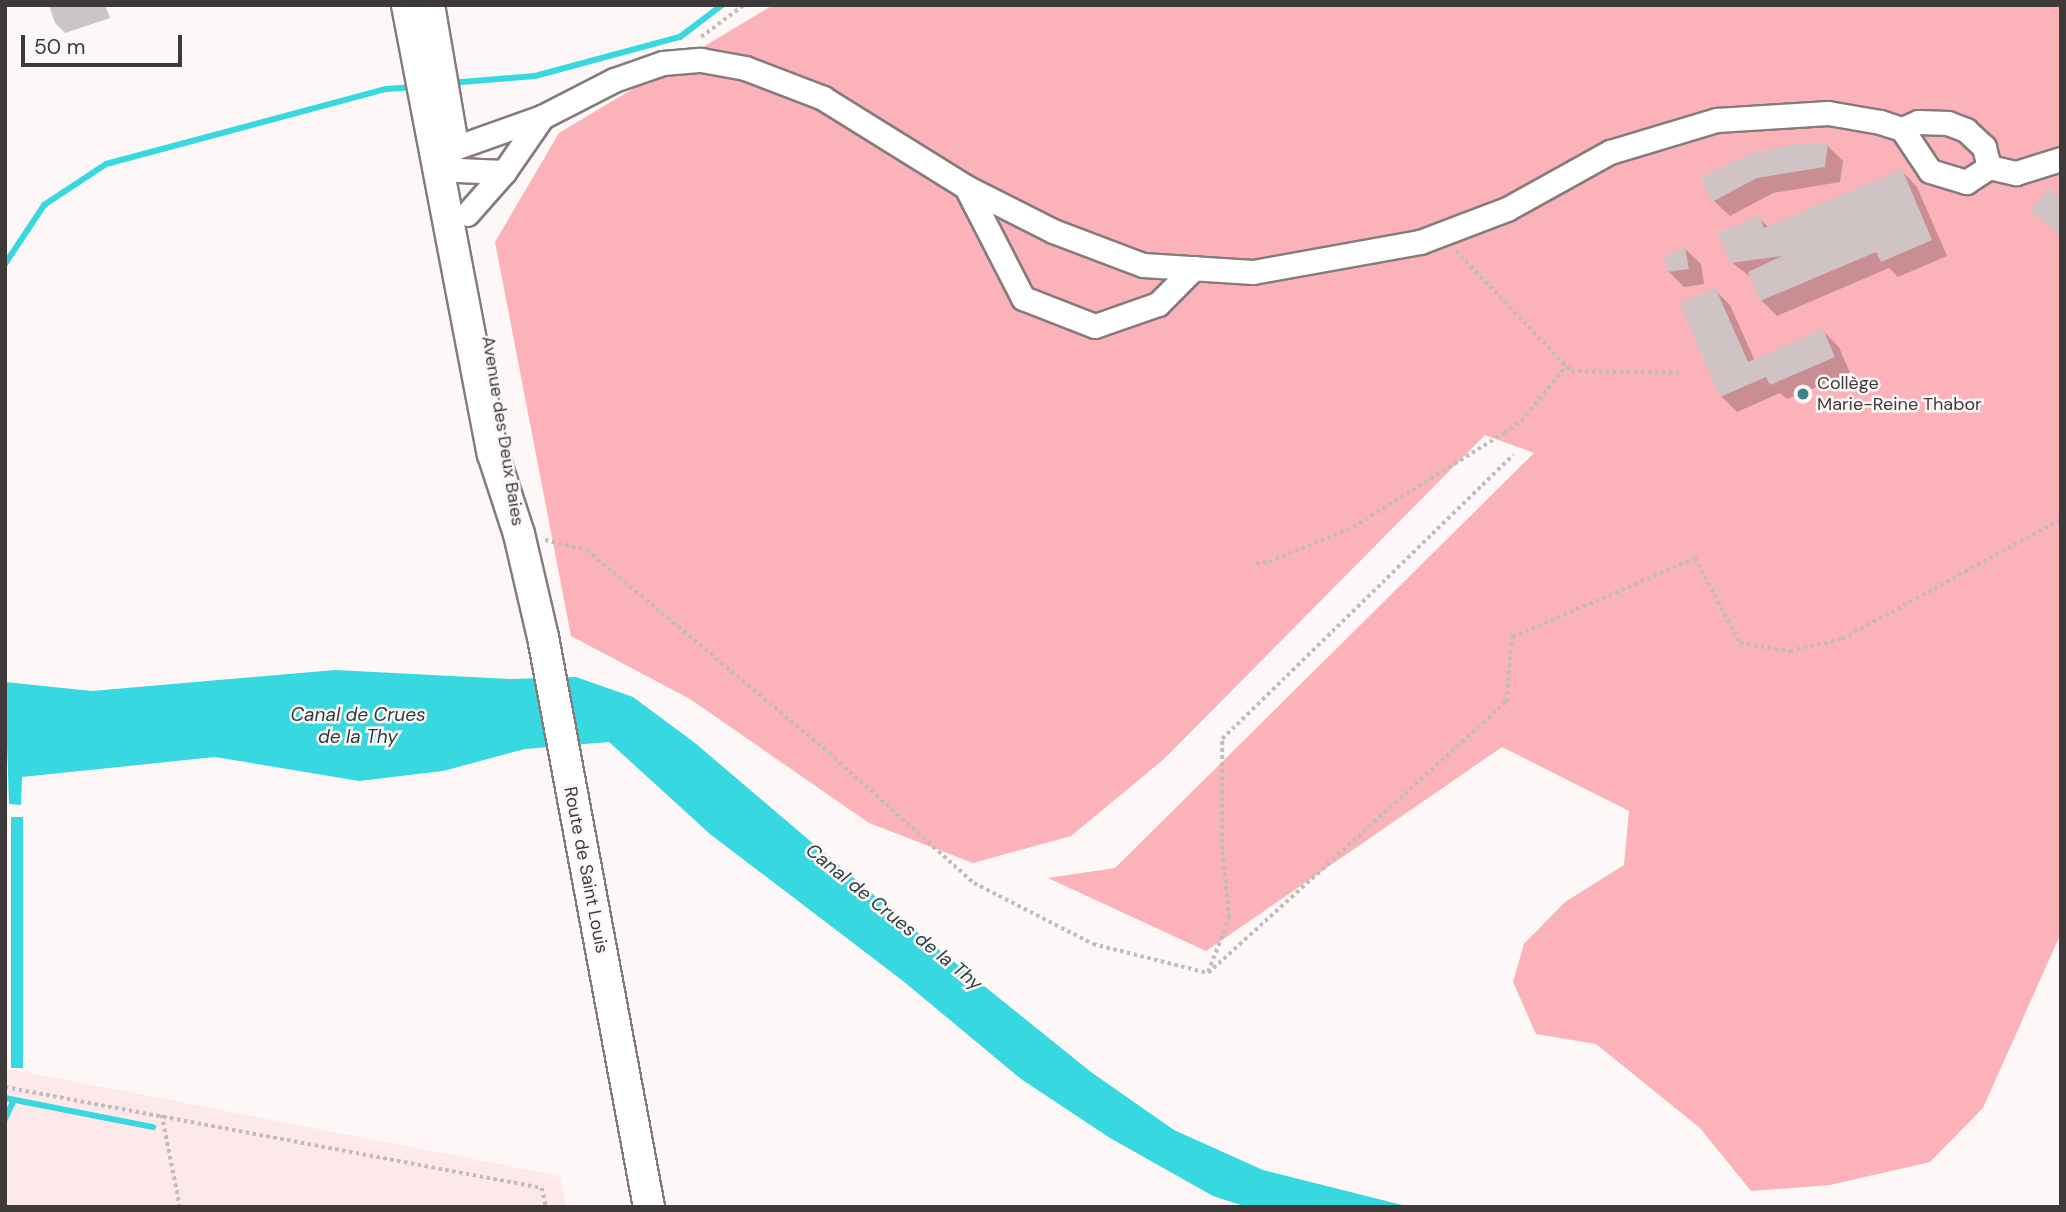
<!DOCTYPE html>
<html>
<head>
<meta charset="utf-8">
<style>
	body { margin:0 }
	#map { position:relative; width:2066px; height:1212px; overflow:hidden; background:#fef7f7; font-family:"DM Sans",sans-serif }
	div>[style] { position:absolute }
	.built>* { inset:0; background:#fee9ea }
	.green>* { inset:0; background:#fbb2b8 }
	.water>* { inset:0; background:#37d8e0; transform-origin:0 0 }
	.shadow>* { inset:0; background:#0003 }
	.stream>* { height:6px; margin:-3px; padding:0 3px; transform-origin:3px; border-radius:3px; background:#37d8e0 }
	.building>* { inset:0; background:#cfc3c3 }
	.path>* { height:3.5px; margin-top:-1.75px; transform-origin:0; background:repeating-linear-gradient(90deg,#c2bbbb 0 3.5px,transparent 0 7px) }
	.roads { filter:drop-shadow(2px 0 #867b7c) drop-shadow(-2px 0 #867b7c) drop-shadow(0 2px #867b7c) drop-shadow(0 -2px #867b7c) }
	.minor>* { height:23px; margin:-11.5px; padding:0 11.5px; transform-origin:11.5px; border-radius:11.5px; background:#fff }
	.major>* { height:30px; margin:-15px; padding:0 15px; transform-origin:15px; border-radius:15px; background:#fff }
	.dots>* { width:19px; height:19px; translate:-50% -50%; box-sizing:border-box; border:4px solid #fef7f7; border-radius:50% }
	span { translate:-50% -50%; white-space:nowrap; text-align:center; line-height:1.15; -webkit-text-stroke:5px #fef7f7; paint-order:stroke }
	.poi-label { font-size:18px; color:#3f3a3a }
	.left { translate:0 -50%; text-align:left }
	.street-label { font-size:18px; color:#3f3a3a }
	.water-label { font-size:19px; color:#264041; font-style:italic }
	.frame { position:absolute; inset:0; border:7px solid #3f3a3a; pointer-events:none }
	.scale { position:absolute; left:21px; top:35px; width:161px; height:32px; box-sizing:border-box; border:4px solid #3f3a3a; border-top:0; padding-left:9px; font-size:21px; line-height:24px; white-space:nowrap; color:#3f3a3a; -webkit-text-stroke:5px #fef7f7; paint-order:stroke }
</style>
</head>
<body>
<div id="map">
	<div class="built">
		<div style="clip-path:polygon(5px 1068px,560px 1176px,566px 1207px,5px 1207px)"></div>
	</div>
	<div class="green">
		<div style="clip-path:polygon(773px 5px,2061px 5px,2061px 933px,1983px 1108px,1930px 1162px,1830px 1185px,1751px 1191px,1700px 1128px,1596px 1044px,1536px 1034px,1513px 982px,1524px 944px,1565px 902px,1624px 865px,1629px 811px,1502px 747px,1206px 951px,1048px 878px,1115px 868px,1534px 453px,1485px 435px,1164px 759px,1071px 836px,973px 863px,869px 823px,690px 699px,571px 636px,495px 242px,559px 133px)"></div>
	</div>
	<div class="water">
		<div style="clip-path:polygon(335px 670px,511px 679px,576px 677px,633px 697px,695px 743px,922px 936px,1091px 1072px,1174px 1130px,1263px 1170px,1410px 1207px,1247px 1207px,1213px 1196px,1110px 1138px,1021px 1079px,903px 981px,710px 834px,609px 742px,525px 749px,443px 771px,359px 781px,215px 757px,22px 777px,21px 805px,9px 804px,5px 682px,92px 691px)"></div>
		<div style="left:11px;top:817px;width:12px;height:251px"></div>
	</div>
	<div class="shadow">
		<div style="clip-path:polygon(49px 5px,105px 5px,110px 18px,65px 33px,55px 23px)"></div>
		<div style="clip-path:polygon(1827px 145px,1843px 161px,1840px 182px,1773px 193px,1730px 216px,1714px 201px,1752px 155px)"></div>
		<div style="clip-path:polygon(1902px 171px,1917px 187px,1947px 256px,1898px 277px,1889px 268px,1777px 316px,1761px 300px,1752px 278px,1731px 262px,1758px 217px,1769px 228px)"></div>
		<div style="clip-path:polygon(1685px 249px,1701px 264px,1704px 284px,1684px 287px,1668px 271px)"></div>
		<div style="clip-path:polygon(1714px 289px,1730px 305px,1755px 361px,1823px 331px,1839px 347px,1850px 373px,1787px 399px,1780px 393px,1737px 412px,1721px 396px)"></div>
	</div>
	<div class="stream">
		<div style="left:450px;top:83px;width:85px;rotate:-4.7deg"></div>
		<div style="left:535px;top:76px;width:150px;rotate:-15.1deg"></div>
		<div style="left:680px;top:37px;width:53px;rotate:-37.3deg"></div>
		<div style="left:5px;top:264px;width:71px;rotate:-56.5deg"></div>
		<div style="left:44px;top:205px;width:74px;rotate:-33.5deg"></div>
		<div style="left:106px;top:164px;width:290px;rotate:-15deg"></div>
		<div style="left:386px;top:89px;width:29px;rotate:-4deg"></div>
		<div style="left:5px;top:1098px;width:151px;rotate:11.1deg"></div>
		<div style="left:5px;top:1119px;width:21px;rotate:-65deg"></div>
	</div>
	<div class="building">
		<div style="clip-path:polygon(1800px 143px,1828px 143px,1825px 167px,1757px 178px,1712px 202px,1700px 178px,1751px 153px)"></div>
		<div style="clip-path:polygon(1902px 169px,1932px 240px,1881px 262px,1876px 252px,1760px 301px,1748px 272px,1782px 256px,1730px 263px,1717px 233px,1759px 215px,1764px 228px)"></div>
		<div style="clip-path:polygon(2049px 188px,2061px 198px,2061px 236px,2030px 211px)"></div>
		<div style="clip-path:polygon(1685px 247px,1689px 269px,1667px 272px,1664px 256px)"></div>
		<div style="clip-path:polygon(1715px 287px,1748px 362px,1823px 329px,1835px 357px,1770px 385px,1766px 377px,1720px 397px,1679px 303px)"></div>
	</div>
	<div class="path">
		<div style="left:701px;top:37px;width:54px;rotate:-36.7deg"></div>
		<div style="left:1456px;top:251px;width:166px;rotate:46.2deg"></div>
		<div style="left:1571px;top:371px;width:108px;rotate:1.1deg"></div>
		<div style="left:545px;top:540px;width:43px;rotate:13.4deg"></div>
		<div style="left:587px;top:550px;width:316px;rotate:40deg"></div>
		<div style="left:829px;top:753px;width:195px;rotate:41.9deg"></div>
		<div style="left:974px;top:883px;width:134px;rotate:27.1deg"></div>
		<div style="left:1093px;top:944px;width:119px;rotate:14.2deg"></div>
		<div style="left:1208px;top:973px;width:403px;rotate:-42.3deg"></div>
		<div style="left:1506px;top:702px;width:65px;rotate:-84.7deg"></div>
		<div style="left:1512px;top:637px;width:199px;rotate:-23.3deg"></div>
		<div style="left:1695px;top:558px;width:96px;rotate:62.1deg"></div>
		<div style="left:1740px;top:643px;width:51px;rotate:9.1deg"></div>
		<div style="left:1790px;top:651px;width:53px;rotate:-13deg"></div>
		<div style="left:1842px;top:639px;width:250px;rotate:-28.7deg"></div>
		<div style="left:1256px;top:563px;width:13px;rotate:-4deg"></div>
		<div style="left:1269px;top:562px;width:91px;rotate:-22.6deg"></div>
		<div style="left:1353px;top:527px;width:178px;rotate:-31.9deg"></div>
		<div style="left:1504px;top:433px;width:21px;rotate:-35deg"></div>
		<div style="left:1521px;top:421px;width:71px;rotate:-50.7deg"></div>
		<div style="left:1208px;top:972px;width:58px;rotate:-68.7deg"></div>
		<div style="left:1229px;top:918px;width:68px;rotate:-95.9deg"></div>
		<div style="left:1222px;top:850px;width:111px;rotate:-90deg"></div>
		<div style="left:1222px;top:739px;width:407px;rotate:-44.3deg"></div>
		<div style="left:5px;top:1087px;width:546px;rotate:10.65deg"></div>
		<div style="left:542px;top:1188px;width:19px;rotate:78deg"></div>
		<div style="left:162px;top:1115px;width:94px;rotate:78.9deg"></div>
	</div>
	<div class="roads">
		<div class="minor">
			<div style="left:435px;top:155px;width:114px;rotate:-19.6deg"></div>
			<div style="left:542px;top:117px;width:81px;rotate:-27.2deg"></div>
			<div style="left:614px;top:80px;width:52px;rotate:-19.1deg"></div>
			<div style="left:663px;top:63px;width:38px;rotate:-5deg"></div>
			<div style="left:701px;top:60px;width:45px;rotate:10.3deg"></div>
			<div style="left:745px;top:68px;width:84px;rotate:21deg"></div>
			<div style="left:823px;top:98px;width:168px;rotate:31.9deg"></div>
			<div style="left:966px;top:187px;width:97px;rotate:26.8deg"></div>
			<div style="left:1053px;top:231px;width:96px;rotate:20.7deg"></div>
			<div style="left:1143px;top:265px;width:110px;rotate:3.6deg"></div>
			<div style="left:1253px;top:272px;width:170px;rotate:-10.2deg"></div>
			<div style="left:1420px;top:242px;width:93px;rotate:-20.8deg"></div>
			<div style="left:1507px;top:209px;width:118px;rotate:-29deg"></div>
			<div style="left:1610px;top:152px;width:112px;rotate:-16.7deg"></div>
			<div style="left:1717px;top:120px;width:111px;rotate:-3.6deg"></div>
			<div style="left:1828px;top:113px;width:53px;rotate:9.8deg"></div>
			<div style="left:1880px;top:122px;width:23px;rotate:18deg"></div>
			<div style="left:1902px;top:129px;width:50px;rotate:56.3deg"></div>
			<div style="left:1930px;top:171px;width:38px;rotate:17deg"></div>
			<div style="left:1966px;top:182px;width:27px;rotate:-33deg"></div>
			<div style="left:1989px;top:167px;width:21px;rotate:-104deg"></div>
			<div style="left:1984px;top:147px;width:25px;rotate:-137deg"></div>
			<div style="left:1966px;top:130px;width:19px;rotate:-159deg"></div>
			<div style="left:1948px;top:123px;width:30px;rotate:-178deg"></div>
			<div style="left:1918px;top:122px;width:17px;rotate:156deg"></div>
			<div style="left:435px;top:155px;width:27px;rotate:33deg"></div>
			<div style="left:458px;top:170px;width:46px;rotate:2.5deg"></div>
			<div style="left:504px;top:172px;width:67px;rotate:-55.4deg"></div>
			<div style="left:1989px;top:167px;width:28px;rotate:13deg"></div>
			<div style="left:2016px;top:173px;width:47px;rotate:-17.3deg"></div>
			<div style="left:966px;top:187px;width:125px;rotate:62.8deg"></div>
			<div style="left:1023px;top:298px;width:77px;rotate:21.3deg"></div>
			<div style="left:1095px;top:326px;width:67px;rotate:-19.2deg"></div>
			<div style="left:1158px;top:304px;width:51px;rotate:-45deg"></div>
			<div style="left:467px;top:214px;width:56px;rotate:-48.6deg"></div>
		</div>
		<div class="major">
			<div style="left:407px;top:5px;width:457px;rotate:79.2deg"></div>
			<div style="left:493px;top:454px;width:84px;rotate:72deg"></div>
			<div style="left:519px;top:534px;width:106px;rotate:76.9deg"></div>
			<div style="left:543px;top:637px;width:580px;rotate:79.47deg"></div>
			<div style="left:429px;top:5px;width:131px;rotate:80.3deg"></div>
		</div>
	</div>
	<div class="dots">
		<div style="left:1803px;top:394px;background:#3a8387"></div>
	</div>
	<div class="poi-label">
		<span class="left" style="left:1817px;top:394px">Collège<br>Marie-Reine Thabor</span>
	</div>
	<div class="street-label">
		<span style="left:503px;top:431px;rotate:81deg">Avenue des Deux Baies</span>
		<span style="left:586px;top:870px;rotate:79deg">Route de Saint Louis</span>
	</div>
	<div class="water-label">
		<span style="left:358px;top:726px">Canal de Crues<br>de la Thy</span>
		<span style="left:894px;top:917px;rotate:39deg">Canal de Crues de la Thy</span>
	</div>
	<div class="frame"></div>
	<div class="scale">50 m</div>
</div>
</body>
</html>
